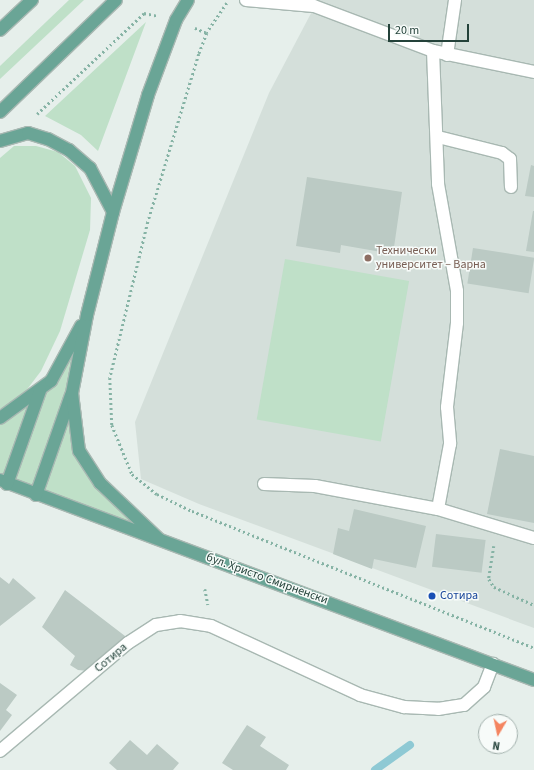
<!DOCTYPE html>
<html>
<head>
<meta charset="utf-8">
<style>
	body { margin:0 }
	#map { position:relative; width:534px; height:770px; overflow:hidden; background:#e6efeb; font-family:"Source Sans 3",sans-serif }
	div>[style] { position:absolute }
	.built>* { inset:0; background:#d4dfda }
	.green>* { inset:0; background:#bfe0c8; transform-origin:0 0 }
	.stream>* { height:8px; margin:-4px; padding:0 4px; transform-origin:4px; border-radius:4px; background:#8ec9d4 }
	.building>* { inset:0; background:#bbcac4; transform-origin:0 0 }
	.path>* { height:2.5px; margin-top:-1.25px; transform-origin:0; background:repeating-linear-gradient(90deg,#86b3a5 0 2px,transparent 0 5px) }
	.roads { filter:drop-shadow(1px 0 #a8b8b2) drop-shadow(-1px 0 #a8b8b2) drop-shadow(0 1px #a8b8b2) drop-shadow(0 -1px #a8b8b2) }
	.minor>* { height:12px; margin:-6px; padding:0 6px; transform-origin:6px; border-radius:6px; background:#fff }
	.major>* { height:12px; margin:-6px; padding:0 6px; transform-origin:6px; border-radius:6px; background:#6aa596 }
	.dots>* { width:11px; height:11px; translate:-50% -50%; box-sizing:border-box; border:2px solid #f7fbf9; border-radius:50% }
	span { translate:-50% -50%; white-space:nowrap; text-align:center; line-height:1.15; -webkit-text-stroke:3px #f7fbf9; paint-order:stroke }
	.education-label { font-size:12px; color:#785e54 }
	.left { translate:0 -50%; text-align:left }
	.street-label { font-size:12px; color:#24423a }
	.transit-label { font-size:12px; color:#164399 }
	.north { position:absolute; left:478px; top:714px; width:40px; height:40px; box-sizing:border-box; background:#f7fbf9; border:1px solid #a3b1ad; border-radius:50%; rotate:189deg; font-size:11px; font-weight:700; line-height:16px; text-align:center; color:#24423a }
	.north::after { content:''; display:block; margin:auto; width:14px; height:18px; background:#f4845f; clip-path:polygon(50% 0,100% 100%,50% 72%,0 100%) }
	.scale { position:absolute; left:388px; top:24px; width:81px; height:18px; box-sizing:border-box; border:2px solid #24423a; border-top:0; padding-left:5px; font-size:12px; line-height:14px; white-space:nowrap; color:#24423a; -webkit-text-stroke:3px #f7fbf9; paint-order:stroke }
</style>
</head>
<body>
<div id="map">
	<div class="built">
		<div style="clip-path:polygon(318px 0,534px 0,534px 628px,199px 504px,141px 479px,135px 422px,269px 93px)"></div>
	</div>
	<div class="green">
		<div style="clip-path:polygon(69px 0,84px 0,0 79px,0 66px)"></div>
		<div style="clip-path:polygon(146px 22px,98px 151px,81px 135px,45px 116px)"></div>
		<div style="clip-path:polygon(14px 146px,36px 146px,58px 152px,75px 166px,91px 198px,90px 230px,60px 331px,41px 371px,19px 400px,0 409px,0 158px)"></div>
		<div style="left:285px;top:259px;width:126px;height:163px;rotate:10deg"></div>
		<div style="clip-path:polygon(87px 315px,72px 393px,79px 451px,100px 483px,159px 539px,0 480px,0 418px,40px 391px)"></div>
	</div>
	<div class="stream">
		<div style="left:375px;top:770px;width:43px;rotate:-35.5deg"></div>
	</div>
	<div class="building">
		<div style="clip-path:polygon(531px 165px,534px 166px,534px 197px,525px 196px)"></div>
		<div style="clip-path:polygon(307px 177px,402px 192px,393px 254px,341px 245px,340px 253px,296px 246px)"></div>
		<div style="clip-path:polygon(533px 211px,534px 211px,534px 252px,526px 251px)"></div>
		<div style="left:473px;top:248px;width:62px;height:36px;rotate:9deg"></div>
		<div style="clip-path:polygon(500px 449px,534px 456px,534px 523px,487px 514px)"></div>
		<div style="clip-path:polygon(354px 509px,426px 526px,416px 568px,374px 559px,372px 569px,333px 554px,338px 528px,349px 531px)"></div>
		<div style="left:436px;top:534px;width:50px;height:33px;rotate:7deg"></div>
		<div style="clip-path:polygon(0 577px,9px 584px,13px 578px,36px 598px,0 626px)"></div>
		<div style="clip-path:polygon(65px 590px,125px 636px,88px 671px,78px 670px,70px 665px,75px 656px,42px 627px)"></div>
		<div style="clip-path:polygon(0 683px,17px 695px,6px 710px,12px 715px,0 731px)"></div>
		<div style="clip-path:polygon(247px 725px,266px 737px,260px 746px,289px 765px,286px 770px,233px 770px,222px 763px)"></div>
		<div style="clip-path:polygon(130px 740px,147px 755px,157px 744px,179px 763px,173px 770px,117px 770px,109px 763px)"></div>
	</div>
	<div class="path">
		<div style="left:227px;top:3px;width:36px;rotate:124deg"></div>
		<div style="left:207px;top:33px;width:22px;rotate:111deg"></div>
		<div style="left:199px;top:54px;width:176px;rotate:106.9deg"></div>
		<div style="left:148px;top:222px;width:161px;rotate:103.7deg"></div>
		<div style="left:110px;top:378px;width:47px;rotate:87.6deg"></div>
		<div style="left:112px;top:425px;width:53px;rotate:67.8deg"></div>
		<div style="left:132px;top:474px;width:32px;rotate:39deg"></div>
		<div style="left:157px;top:494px;width:39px;rotate:26deg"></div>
		<div style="left:192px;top:511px;width:368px;rotate:21.8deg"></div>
		<div style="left:195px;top:28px;width:13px;rotate:23deg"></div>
		<div style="left:37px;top:114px;width:147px;rotate:-43.3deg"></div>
		<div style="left:144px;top:13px;width:14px;rotate:12deg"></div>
		<div style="left:494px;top:546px;width:33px;rotate:99deg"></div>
		<div style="left:489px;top:579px;width:9px;rotate:58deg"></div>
		<div style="left:494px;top:587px;width:44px;rotate:24.2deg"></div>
		<div style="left:205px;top:589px;width:16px;rotate:79deg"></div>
	</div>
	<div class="roads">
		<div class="minor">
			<div style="left:246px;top:0;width:68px;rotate:5deg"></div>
			<div style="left:314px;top:6px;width:127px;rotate:20.7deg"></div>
			<div style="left:433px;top:51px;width:103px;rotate:11.7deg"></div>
			<div style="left:433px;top:51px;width:133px;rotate:87.8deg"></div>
			<div style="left:438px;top:184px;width:109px;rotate:79.9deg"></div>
			<div style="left:457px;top:291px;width:32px;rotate:90deg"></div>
			<div style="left:457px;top:323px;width:85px;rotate:96.8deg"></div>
			<div style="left:447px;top:407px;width:37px;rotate:85deg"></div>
			<div style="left:450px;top:444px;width:66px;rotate:100.5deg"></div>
			<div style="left:447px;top:55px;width:56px;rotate:-81.7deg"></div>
			<div style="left:438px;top:137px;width:66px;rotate:14deg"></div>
			<div style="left:502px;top:153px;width:10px;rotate:37deg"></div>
			<div style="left:510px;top:159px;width:28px;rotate:88deg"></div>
			<div style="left:264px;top:484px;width:51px;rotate:2.2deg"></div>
			<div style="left:315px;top:486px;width:125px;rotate:10.6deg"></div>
			<div style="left:438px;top:509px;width:100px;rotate:16.8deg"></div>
			<div style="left:0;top:751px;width:167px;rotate:-40.2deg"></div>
			<div style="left:128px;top:643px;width:33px;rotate:-33deg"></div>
			<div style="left:156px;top:625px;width:24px;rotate:-9deg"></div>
			<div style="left:180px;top:621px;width:31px;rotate:9deg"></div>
			<div style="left:211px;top:626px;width:164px;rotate:24.8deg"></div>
			<div style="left:360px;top:695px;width:46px;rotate:15.3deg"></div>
			<div style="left:404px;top:707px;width:34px;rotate:3deg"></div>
			<div style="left:438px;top:709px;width:26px;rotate:-9deg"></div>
			<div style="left:464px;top:705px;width:27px;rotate:-42deg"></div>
			<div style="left:484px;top:687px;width:25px;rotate:-69deg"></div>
		</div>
		<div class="major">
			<div style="left:0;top:30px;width:44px;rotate:-43.2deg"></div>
			<div style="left:0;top:112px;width:161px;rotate:-44deg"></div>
			<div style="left:0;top:141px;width:29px;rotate:-16deg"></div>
			<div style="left:28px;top:133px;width:21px;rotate:17deg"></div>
			<div style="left:48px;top:139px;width:24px;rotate:28deg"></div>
			<div style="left:69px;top:150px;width:28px;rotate:41deg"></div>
			<div style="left:90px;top:168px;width:50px;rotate:62.4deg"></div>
			<div style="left:0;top:418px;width:63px;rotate:-36deg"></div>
			<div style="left:51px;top:381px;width:63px;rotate:-61.4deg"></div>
			<div style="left:0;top:480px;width:570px;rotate:20.53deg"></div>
			<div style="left:7px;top:484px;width:99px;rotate:-70.5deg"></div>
			<div style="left:36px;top:495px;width:106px;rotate:-70.7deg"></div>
			<div style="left:159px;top:539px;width:81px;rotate:-136.5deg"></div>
			<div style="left:100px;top:483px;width:38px;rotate:-123deg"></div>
			<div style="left:79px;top:451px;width:58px;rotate:-96.9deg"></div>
			<div style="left:72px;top:393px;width:79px;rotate:-79.1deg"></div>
			<div style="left:87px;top:315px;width:106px;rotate:-75.8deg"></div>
			<div style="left:113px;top:212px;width:122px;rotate:-73.3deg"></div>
			<div style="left:148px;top:95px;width:80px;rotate:-69.5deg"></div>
			<div style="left:176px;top:20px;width:23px;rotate:-59deg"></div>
		</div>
	</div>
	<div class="dots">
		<div style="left:368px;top:258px;background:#8d6e63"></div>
		<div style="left:432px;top:596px;background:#1a4fb4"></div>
	</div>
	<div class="education-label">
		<span class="left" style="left:376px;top:258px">Технически<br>университет – Варна</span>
	</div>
	<div class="street-label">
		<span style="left:267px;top:579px;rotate:20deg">бул. Христо Смирненски</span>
		<span style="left:111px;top:658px;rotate:-40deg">Сотира</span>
	</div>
	<div class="transit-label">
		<span class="left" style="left:440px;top:596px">Сотира</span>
	</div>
	<div class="north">N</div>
	<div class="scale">20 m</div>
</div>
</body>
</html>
